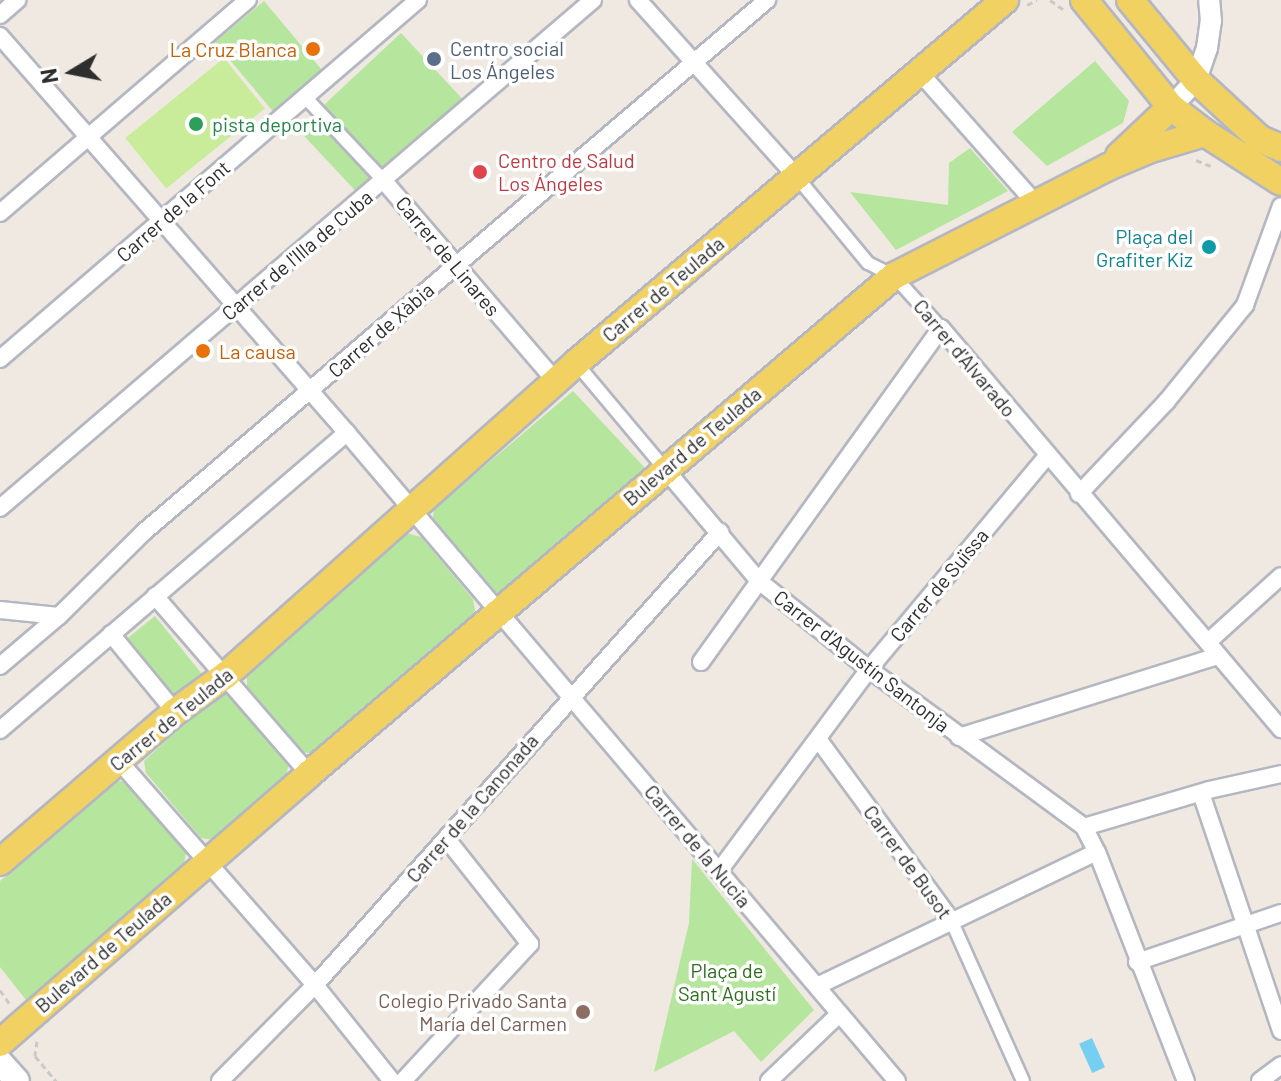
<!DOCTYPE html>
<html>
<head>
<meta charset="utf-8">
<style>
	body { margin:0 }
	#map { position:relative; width:1281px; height:1081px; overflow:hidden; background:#efe9e1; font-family:Barlow,sans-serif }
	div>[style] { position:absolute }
	.green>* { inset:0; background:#b6e59e; transform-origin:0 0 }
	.pitch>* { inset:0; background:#c9ec9a; transform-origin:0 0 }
	.water>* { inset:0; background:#75cff0; transform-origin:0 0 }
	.path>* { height:3px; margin-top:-1.5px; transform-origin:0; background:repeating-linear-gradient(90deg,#c9c9c9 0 6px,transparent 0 10px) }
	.roads { filter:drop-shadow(2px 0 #b4b7c1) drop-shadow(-2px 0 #b4b7c1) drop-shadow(0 2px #b4b7c1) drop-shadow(0 -2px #b4b7c1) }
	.pedestrian>* { height:12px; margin:-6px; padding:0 6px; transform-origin:6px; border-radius:6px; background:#fff }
	.minor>* { height:16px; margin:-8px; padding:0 8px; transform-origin:8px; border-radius:8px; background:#fff }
	.tertiary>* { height:20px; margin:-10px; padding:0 10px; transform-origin:10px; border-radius:10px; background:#fff }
	.secondary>* { height:24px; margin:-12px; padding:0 12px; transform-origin:12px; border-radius:12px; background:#fff }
	.primary>* { height:26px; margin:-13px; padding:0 13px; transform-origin:13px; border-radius:13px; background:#f2d163 }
	.dots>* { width:22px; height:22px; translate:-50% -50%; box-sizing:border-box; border:4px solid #fff; border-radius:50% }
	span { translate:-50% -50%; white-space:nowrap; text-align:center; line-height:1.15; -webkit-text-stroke:7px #fff; paint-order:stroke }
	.service-label { font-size:20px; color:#4e5e75 }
	.left { translate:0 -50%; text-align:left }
	.food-label { font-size:20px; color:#c56008 }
	.right { translate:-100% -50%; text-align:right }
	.leisure-label { font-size:20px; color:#27864d }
	.health-label { font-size:20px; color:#be3a42 }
	.street-label { font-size:20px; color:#2e2e2e }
	.culture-label { font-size:20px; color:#0d838f }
	.park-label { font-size:20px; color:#2c6e1b }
	.education-label { font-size:20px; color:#785e54 }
	.north { position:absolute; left:32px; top:32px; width:80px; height:80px; -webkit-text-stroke:6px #fff; paint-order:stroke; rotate:260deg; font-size:22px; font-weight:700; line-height:32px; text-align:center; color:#2e2e2e }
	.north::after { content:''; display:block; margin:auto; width:28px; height:36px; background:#2e2e2e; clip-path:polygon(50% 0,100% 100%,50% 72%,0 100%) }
</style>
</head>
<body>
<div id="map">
	<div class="green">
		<div style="left:264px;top:1px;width:94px;height:64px;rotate:50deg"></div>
		<div style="left:401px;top:33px;width:98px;height:141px;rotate:47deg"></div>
		<div style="clip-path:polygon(1095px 61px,1129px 101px,1123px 123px,1047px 166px,1012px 132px)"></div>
		<div style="clip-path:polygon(970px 148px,1008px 191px,896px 250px,850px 192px,948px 205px,949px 163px)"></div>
		<div style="clip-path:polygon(573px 391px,646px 469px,501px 593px,491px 593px,432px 528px,434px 509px)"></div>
		<div style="clip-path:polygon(406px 533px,421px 537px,473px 599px,475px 610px,470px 620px,315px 754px,302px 752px,247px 688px,247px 674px)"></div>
		<div style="left:155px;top:616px;width:75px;height:35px;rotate:51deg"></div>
		<div style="clip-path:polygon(229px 693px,289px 762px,286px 777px,215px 840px,201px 838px,146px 773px,144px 761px,216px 695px)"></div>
		<div style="clip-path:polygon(118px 781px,131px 782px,187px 847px,184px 864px,26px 1000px,0 967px,0 881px)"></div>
		<div style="clip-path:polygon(692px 859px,814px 1010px,761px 1062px,734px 1031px,654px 1072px,689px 923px)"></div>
	</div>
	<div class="pitch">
		<div style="left:224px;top:58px;width:65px;height:127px;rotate:51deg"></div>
	</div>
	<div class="water">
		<div style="left:1092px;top:1038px;width:32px;height:14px;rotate:66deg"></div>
	</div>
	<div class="path">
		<div style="left:1050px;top:0;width:16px;rotate:35deg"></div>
		<div style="left:1027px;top:5px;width:11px;rotate:-27deg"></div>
		<div style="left:1196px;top:160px;width:16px;rotate:22deg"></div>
		<div style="left:0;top:990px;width:19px;rotate:55deg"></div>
		<div style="left:37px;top:1041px;width:15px;rotate:98deg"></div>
		<div style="left:35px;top:1056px;width:33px;rotate:50deg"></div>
	</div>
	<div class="roads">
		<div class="pedestrian">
			<div style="left:305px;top:97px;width:115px;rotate:46.8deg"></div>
			<div style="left:796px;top:176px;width:113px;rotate:50.4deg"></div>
			<div style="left:868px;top:263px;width:29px;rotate:27deg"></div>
			<div style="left:894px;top:276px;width:70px;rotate:47.9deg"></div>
			<div style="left:576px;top:363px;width:138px;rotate:50deg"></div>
			<div style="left:951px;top:920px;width:176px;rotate:65.9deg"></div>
		</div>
		<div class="minor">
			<div style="left:638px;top:0;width:237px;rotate:48.1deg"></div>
			<div style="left:0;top:15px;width:23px;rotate:-41deg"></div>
			<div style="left:0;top:36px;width:527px;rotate:48.84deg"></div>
			<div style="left:347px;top:433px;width:850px;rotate:49.68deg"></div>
			<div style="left:921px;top:74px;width:172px;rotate:48.5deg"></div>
			<div style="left:384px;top:181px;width:265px;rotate:49.4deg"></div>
			<div style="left:0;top:213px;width:327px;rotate:-40.7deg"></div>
			<div style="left:0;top:359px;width:551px;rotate:-40.66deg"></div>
			<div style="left:665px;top:469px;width:146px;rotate:50deg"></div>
			<div style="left:759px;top:581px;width:141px;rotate:38.7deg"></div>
			<div style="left:869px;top:669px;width:267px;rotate:36.3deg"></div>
			<div style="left:1084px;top:827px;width:28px;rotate:63deg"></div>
			<div style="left:1097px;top:852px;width:246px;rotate:68.8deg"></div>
			<div style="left:1079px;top:494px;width:127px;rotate:-46.6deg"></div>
			<div style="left:1166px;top:402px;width:125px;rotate:-50.8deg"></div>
			<div style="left:1245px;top:305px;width:105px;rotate:-70deg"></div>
			<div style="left:0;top:508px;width:781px;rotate:-40.59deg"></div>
			<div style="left:155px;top:596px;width:235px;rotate:49.1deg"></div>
			<div style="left:0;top:610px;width:59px;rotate:5.8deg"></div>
			<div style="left:111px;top:634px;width:101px;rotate:50.6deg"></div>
			<div style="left:1208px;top:642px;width:98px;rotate:-42.1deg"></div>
			<div style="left:701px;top:662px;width:411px;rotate:-54.3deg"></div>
			<div style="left:941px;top:328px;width:526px;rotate:49.71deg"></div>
			<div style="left:0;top:666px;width:77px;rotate:-40.3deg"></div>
			<div style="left:59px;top:616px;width:121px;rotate:-44.7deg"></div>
			<div style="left:145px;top:531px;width:818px;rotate:-40.49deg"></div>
			<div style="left:0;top:730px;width:457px;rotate:-40.6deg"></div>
			<div style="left:959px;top:737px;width:270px;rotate:-17.4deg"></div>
			<div style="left:818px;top:739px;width:225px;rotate:53.7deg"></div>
			<div style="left:119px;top:761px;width:298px;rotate:48.8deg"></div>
			<div style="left:315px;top:985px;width:123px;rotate:51.3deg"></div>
			<div style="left:1201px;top:793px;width:251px;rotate:71.4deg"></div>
			<div style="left:1084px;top:827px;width:130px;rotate:-16.5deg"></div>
			<div style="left:1209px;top:790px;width:74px;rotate:-12.5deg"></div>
			<div style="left:719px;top:871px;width:252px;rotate:-53.4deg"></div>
			<div style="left:869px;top:669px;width:278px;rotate:-50.1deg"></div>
			<div style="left:1137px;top:962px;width:152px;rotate:-18.8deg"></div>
			<div style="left:817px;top:986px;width:310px;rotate:-25.6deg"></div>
			<div style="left:220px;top:1081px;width:135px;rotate:-45.3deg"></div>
			<div style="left:315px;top:985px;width:608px;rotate:-48.2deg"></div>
			<div style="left:403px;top:1081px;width:187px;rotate:-47.2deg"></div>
			<div style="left:530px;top:944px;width:135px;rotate:-128.4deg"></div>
			<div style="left:769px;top:1081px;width:97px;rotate:-43.7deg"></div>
			<div style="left:1260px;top:1081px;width:26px;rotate:-37deg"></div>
		</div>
		<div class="tertiary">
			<div style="left:1171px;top:107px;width:37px;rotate:-47deg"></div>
			<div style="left:1196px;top:80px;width:34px;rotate:-71deg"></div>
			<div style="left:1207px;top:48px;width:27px;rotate:-82deg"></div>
			<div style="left:1211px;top:21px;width:21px;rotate:-95deg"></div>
		</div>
		<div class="secondary">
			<div style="left:0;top:1062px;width:25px;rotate:48deg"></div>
		</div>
		<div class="primary">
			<div style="left:1084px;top:0;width:138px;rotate:50.9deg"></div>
			<div style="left:1171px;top:107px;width:43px;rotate:37.4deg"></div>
			<div style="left:1205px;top:133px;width:90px;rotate:32.8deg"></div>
			<div style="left:1130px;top:0;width:104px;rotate:50.5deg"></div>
			<div style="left:1196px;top:80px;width:87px;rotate:42.7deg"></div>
			<div style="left:1260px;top:139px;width:23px;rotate:23deg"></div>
			<div style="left:1119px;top:156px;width:71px;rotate:-43.3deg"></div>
			<div style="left:0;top:862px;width:230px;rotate:-40.6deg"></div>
			<div style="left:175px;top:712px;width:63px;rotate:-36deg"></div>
			<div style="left:226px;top:675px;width:469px;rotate:-41.7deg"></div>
			<div style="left:576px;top:363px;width:562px;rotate:-40.24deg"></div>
			<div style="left:0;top:1043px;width:410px;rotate:-41deg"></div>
			<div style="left:309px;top:774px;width:768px;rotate:-40.41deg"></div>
			<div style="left:894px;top:276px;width:240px;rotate:-27deg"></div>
			<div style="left:1108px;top:167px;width:47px;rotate:-22.7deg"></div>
			<div style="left:1151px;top:149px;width:56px;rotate:-16.5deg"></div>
		</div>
	</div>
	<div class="dots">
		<div style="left:313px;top:49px;background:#e8710a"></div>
		<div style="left:434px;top:59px;background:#5c6f8a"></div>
		<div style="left:196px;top:124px;background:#2e9e5b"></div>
		<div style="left:480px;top:172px;background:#e0444e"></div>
		<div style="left:1209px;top:247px;background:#0f9aa8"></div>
		<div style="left:203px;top:351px;background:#e8710a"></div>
		<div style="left:583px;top:1012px;background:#8d6e63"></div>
	</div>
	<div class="service-label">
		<span class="left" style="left:450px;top:60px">Centro social<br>Los Ángeles</span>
	</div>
	<div class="food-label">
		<span class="right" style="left:297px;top:49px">La Cruz Blanca</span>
		<span class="left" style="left:219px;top:351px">La causa</span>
	</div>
	<div class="leisure-label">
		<span class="left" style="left:212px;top:124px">pista deportiva</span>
	</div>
	<div class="health-label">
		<span class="left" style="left:498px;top:172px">Centro de Salud<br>Los Ángeles</span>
	</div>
	<div class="street-label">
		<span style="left:173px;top:211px;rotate:-41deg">Carrer de la Font</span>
		<span style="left:297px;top:255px;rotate:-40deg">Carrer de l'Illa de Cuba</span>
		<span style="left:448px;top:256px;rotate:50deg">Carrer de Linares</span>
		<span style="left:663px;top:289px;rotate:-40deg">Carrer de Teulada</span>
		<span style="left:381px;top:330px;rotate:-41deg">Carrer de Xàbia</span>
		<span style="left:965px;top:358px;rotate:50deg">Carrer d'Alvarado</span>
		<span style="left:692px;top:446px;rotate:-40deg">Bulevard de Teulada</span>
		<span style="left:939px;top:585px;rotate:-50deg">Carrer de Suïssa</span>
		<span style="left:862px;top:661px;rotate:38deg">Carrer d'Agustín Santonja</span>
		<span style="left:171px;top:719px;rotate:-39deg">Carrer de Teulada</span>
		<span style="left:472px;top:808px;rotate:-49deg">Carrer de la Canonada</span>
		<span style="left:698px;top:846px;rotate:50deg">Carrer de la Nucia</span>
		<span style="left:908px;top:862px;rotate:54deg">Carrer de Busot</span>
		<span style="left:103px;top:952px;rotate:-41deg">Bulevard de Teulada</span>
	</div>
	<div class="culture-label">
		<span class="right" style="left:1193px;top:248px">Plaça del<br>Grafiter Kiz</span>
	</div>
	<div class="park-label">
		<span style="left:727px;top:982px">Plaça de<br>Sant Agustí</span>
	</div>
	<div class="education-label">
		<span class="right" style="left:567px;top:1012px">Colegio Privado Santa<br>María del Carmen</span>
	</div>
	<div class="north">N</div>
</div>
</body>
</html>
